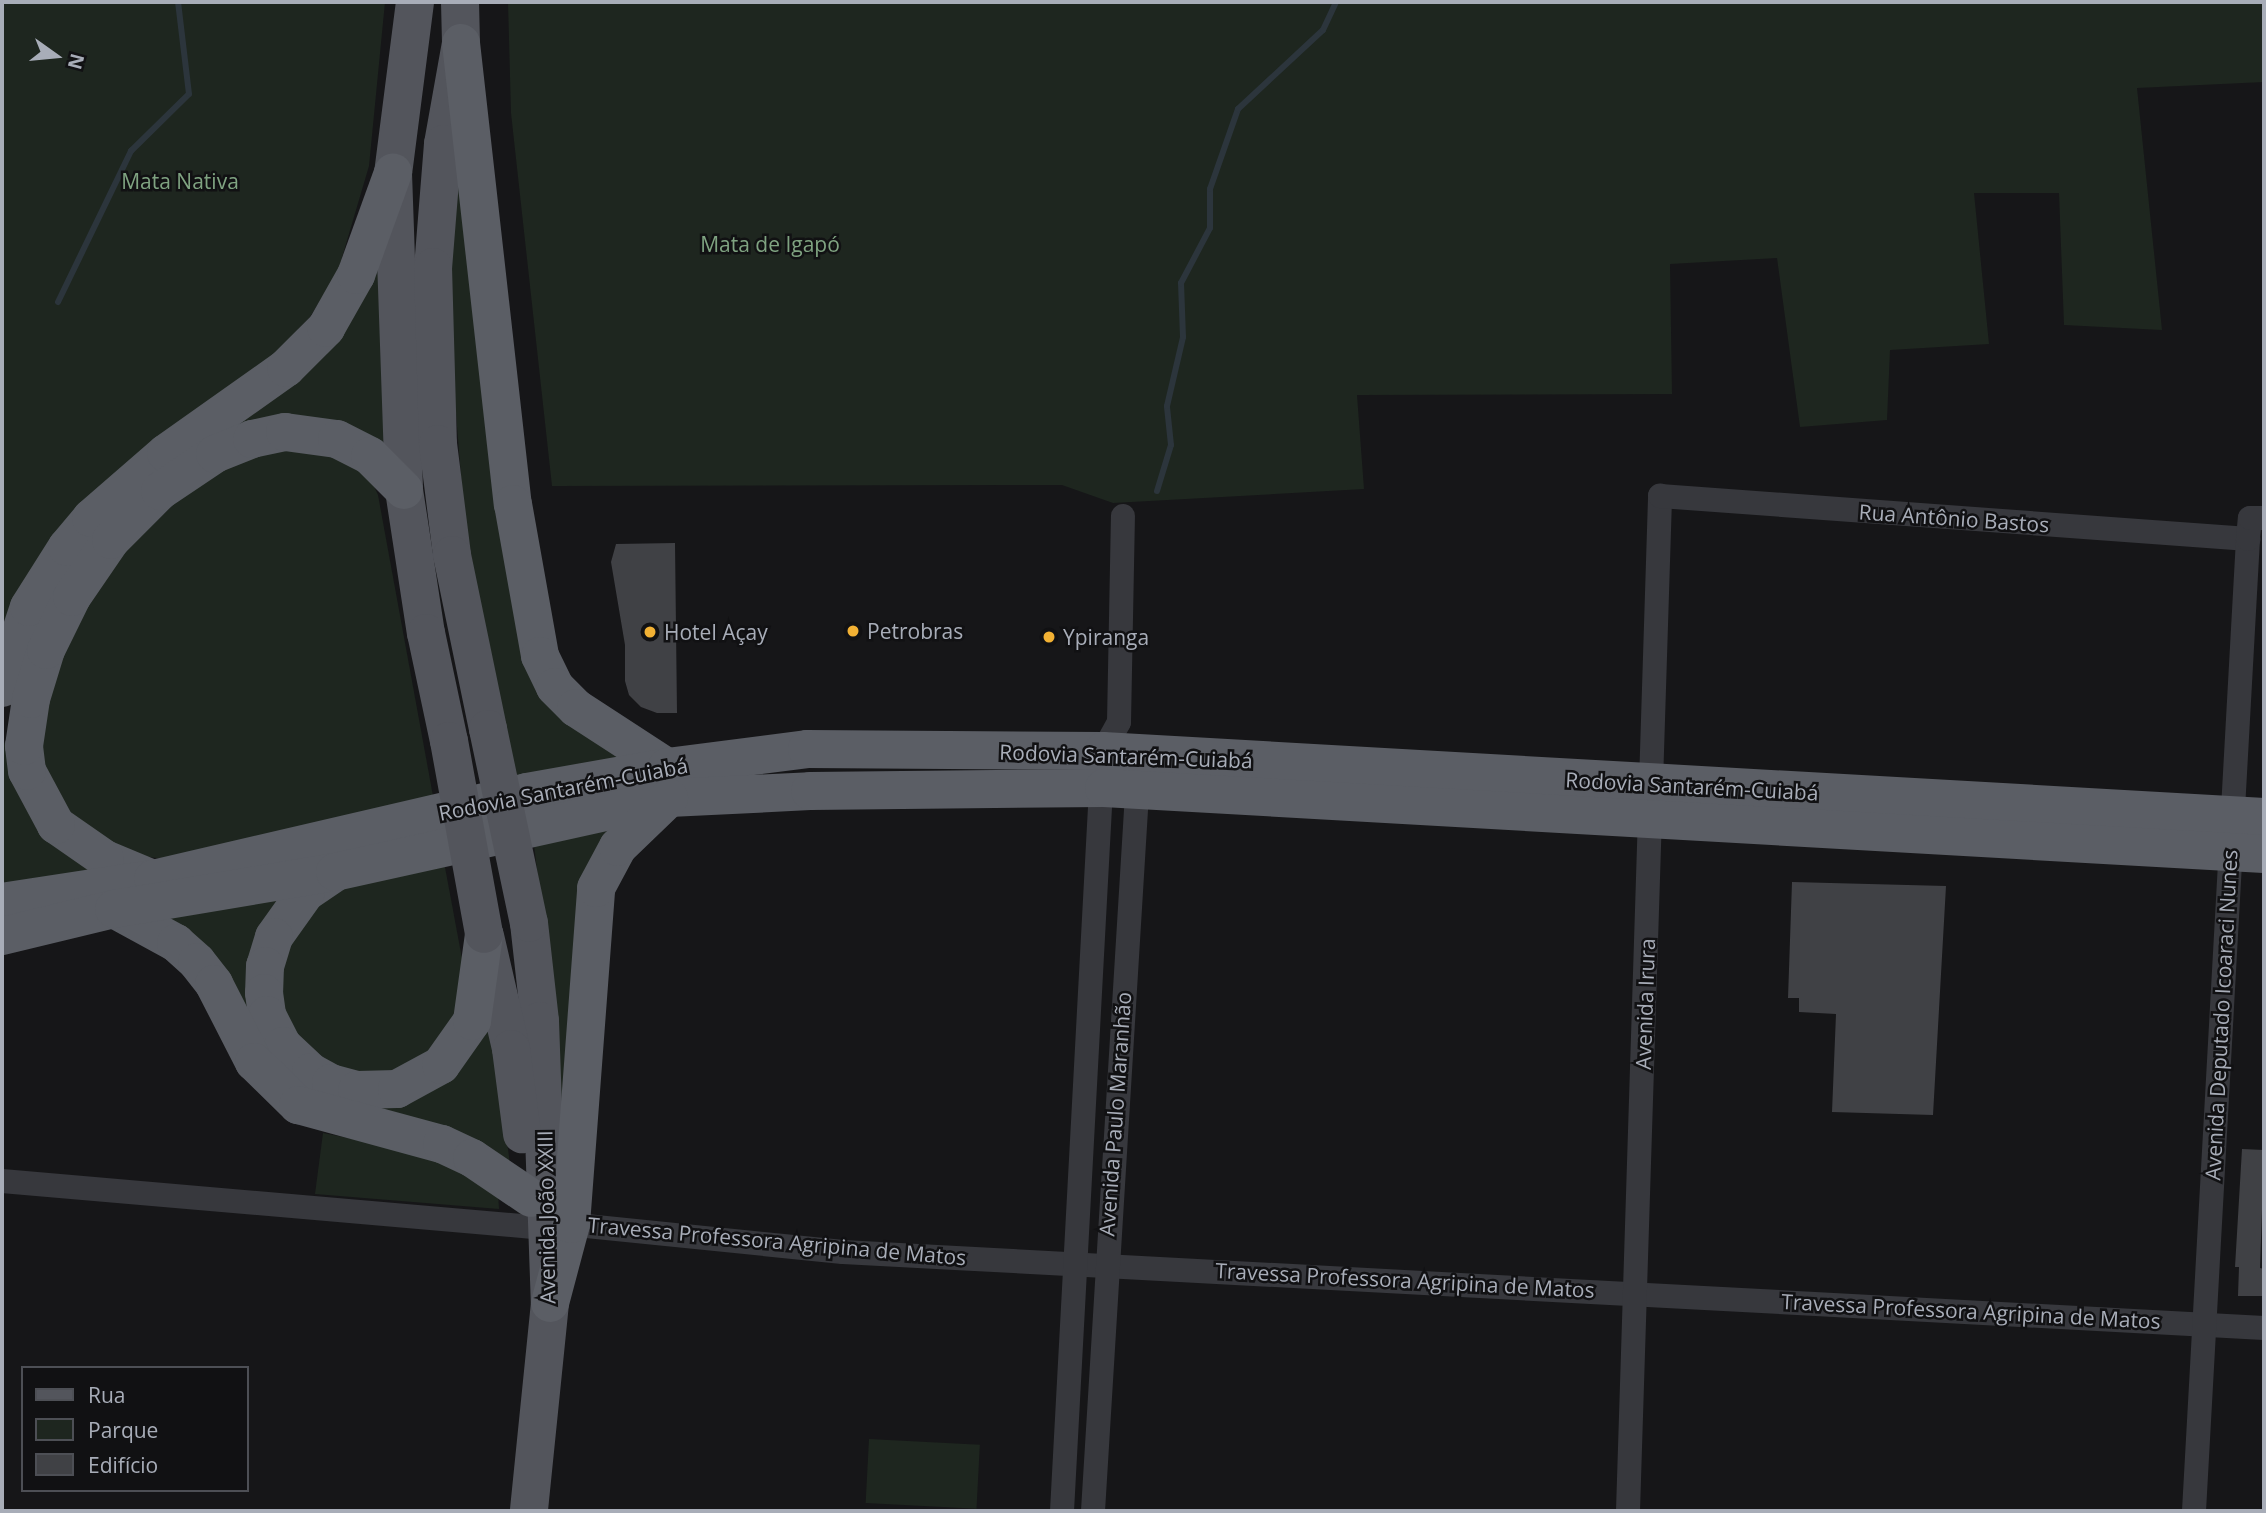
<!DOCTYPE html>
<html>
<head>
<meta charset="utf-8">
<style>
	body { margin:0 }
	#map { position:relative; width:2266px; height:1513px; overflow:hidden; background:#161618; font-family:"Open Sans",sans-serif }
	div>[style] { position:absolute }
	.green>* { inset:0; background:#1e261f; transform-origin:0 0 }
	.stream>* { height:6px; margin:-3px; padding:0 3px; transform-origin:3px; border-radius:3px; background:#2c353c }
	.building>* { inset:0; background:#404145 }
	.minor>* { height:24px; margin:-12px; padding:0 12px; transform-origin:12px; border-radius:12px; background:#37383d }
	.primary>* { height:38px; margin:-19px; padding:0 19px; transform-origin:19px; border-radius:19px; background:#53555c }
	.trunk>* { height:38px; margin:-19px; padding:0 19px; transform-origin:19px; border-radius:19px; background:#5b5e65 }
	.primary-bridge>* { height:38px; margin:-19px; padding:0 19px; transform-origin:19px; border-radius:19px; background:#53555c }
	.dots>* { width:19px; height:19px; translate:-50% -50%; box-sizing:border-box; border:4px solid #111113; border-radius:50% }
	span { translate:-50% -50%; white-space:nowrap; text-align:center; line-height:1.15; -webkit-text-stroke:5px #111113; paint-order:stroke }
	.park-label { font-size:21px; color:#7fa381 }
	.street-label { font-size:21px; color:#a8adb8 }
	.poi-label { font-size:21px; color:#a8adb8 }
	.left { translate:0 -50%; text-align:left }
	.frame { position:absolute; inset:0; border:4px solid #a8adb8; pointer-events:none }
	.legend { position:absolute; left:21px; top:1366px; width:228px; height:126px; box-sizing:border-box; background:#111113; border:2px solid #4d4f55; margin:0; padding:9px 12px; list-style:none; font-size:21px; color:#a8adb8 }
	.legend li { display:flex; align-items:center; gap:14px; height:35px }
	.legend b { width:35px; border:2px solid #4d4f55 }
	.north { position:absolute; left:21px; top:21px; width:70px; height:70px; -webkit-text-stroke:5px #111113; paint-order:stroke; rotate:105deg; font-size:19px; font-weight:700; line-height:28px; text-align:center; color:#a8adb8 }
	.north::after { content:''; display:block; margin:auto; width:24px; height:32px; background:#a8adb8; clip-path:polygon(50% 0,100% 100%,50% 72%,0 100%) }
</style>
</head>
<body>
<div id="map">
	<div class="green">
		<div style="clip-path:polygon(2px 2px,385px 2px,369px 166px,338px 271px,310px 317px,259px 370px,12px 601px,2px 627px)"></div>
		<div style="clip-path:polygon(508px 2px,2264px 2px,2264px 82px,2137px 88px,2162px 330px,2064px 325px,2059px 193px,1974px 193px,1989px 344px,1890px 350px,1887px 420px,1800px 427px,1777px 258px,1670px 264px,1672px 394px,1357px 395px,1364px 489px,1113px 503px,1062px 485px,552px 486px,511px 113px)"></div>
		<div style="clip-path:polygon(461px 43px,540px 656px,648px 755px,511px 782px,464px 514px,450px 338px,446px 157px)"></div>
		<div style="clip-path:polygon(383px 237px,388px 456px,221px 435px)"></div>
		<div style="clip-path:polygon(282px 444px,341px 454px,371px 480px,378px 495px,433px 796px,168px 859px,147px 857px,82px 832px,41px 765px,46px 697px,75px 627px,126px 550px,194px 485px,220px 467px)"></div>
		<div style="clip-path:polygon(12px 725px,109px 875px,2px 896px,2px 749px)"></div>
		<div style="clip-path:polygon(637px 818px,612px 841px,563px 1208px,556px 1025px,534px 845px)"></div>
		<div style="clip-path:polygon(444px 862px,464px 969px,454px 1036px,402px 1074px,341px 1073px,285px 1024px,277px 959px,295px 928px,338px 887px)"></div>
		<div style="clip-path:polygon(284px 894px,252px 964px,250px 986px,254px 1020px,281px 1061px,321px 1092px,372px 1103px,410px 1096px,458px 1071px,474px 1050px,488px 1001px,510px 1164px,443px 1129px,339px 1103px,298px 1085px,276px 1064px,225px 977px,184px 934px,155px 919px)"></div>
		<div style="clip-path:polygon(323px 1133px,408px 1150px,470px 1171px,498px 1192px,499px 1209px,315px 1194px)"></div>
		<div style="left:869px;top:1439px;width:111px;height:64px;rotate:3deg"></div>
	</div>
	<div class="stream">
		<div style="left:58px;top:302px;width:168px;rotate:-64.2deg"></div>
		<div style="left:131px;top:151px;width:81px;rotate:-44.5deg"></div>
		<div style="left:189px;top:94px;width:93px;rotate:-96.8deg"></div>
		<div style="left:1157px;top:491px;width:48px;rotate:-73.1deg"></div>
		<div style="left:1171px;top:445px;width:39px;rotate:-96deg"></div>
		<div style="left:1167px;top:406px;width:71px;rotate:-76.9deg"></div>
		<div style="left:1183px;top:337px;width:54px;rotate:-92.1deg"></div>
		<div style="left:1181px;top:283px;width:62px;rotate:-62.2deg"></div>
		<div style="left:1210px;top:228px;width:39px;rotate:-90deg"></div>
		<div style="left:1210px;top:189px;width:85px;rotate:-70.7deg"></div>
		<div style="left:1238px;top:109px;width:116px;rotate:-42.9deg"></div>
		<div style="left:1323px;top:30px;width:31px;rotate:-65deg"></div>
	</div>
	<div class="building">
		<div style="clip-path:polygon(675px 543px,677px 713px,657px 713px,641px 707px,629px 695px,625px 681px,625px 645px,611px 562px,616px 544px)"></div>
		<div style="clip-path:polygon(1792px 882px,1946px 886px,1933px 1115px,1832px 1112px,1836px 1014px,1799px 1012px,1799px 998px,1788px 998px)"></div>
		<div style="clip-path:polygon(2242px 1149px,2264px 1150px,2260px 1268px,2264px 1269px,2264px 1296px,2238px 1296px,2239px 1267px,2235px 1267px)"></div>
	</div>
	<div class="minor">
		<div style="left:2px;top:1181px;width:533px;rotate:4.95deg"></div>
		<div style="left:557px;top:1223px;width:287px;rotate:5.8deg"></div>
		<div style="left:843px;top:1252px;width:1423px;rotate:3.06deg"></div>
		<div style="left:1062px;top:1511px;width:761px;rotate:-86.91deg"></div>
		<div style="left:1103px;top:751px;width:33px;rotate:-61deg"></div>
		<div style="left:1119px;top:722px;width:206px;rotate:-88.9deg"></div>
		<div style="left:1093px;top:1511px;width:734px;rotate:-86.49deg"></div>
		<div style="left:1628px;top:1511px;width:1016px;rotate:-88.19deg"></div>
		<div style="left:1660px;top:496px;width:590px;rotate:4.18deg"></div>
		<div style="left:2194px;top:1511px;width:973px;rotate:-86.82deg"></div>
		<div style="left:2248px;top:539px;width:21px;rotate:-85deg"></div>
		<div style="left:2250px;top:518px;width:14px"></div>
	</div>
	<div class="primary">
		<div style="left:415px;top:2px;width:172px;rotate:97.3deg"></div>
		<div style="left:393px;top:173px;width:317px;rotate:88deg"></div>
		<div style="left:404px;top:490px;width:145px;rotate:81.3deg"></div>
		<div style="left:426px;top:633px;width:110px;rotate:78deg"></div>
		<div style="left:460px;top:2px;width:41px;rotate:88.6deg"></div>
		<div style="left:461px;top:43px;width:103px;rotate:100.1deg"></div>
		<div style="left:443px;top:144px;width:123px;rotate:94.6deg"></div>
		<div style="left:433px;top:267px;width:177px;rotate:88.4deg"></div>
		<div style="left:438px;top:444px;width:112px;rotate:82.8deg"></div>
		<div style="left:452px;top:555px;width:178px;rotate:78.3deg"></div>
		<div style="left:529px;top:923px;width:99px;rotate:83.6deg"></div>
		<div style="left:540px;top:1021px;width:282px;rotate:88deg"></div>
		<div style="left:550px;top:1303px;width:209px;rotate:95.8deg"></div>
		<div style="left:485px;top:936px;width:116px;rotate:77deg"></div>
		<div style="left:511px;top:1049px;width:86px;rotate:82.6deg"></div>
	</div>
	<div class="trunk">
		<div style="left:461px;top:43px;width:464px;rotate:83.6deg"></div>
		<div style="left:513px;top:504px;width:154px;rotate:79.9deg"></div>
		<div style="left:540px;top:656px;width:34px;rotate:64deg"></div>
		<div style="left:555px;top:687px;width:30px;rotate:45deg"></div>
		<div style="left:576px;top:708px;width:108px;rotate:33deg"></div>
		<div style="left:2px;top:688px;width:85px;rotate:-71.6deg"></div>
		<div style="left:29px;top:607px;width:71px;rotate:-57.7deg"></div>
		<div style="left:67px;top:547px;width:38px;rotate:-50deg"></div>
		<div style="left:91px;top:518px;width:99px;rotate:-40.9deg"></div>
		<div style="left:166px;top:453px;width:147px;rotate:-35.3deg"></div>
		<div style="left:286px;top:368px;width:57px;rotate:-45deg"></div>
		<div style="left:326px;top:328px;width:61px;rotate:-60.5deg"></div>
		<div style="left:356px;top:275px;width:109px;rotate:-70.1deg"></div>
		<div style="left:333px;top:874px;width:32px;rotate:146deg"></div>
		<div style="left:306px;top:892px;width:55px;rotate:125.4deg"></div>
		<div style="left:274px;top:937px;width:30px;rotate:107deg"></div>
		<div style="left:265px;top:966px;width:27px;rotate:92deg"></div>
		<div style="left:264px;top:993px;width:22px;rotate:82deg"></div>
		<div style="left:267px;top:1015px;width:35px;rotate:63deg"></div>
		<div style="left:283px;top:1046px;width:38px;rotate:43deg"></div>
		<div style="left:311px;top:1072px;width:23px;rotate:29deg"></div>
		<div style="left:331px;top:1083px;width:27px;rotate:15deg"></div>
		<div style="left:357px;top:1090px;width:40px;rotate:-1.4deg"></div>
		<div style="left:397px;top:1089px;width:50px;rotate:-28.6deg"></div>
		<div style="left:441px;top:1065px;width:54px;rotate:-54.8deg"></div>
		<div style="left:472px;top:1021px;width:88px;rotate:-82.1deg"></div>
		<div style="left:153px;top:879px;width:52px;rotate:-157.4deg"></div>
		<div style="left:105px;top:859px;width:60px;rotate:-145.2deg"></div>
		<div style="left:56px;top:825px;width:61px;rotate:-118.2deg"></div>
		<div style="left:27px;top:771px;width:25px;rotate:-97deg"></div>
		<div style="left:24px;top:746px;width:48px;rotate:-81.5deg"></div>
		<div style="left:31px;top:699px;width:51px;rotate:-73deg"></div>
		<div style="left:46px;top:650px;width:59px;rotate:-63.9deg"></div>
		<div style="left:72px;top:597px;width:69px;rotate:-55.6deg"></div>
		<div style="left:111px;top:540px;width:69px;rotate:-45deg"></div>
		<div style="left:160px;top:491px;width:66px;rotate:-33.9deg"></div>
		<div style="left:215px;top:454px;width:40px;rotate:-22deg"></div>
		<div style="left:252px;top:439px;width:34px;rotate:-12deg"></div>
		<div style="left:285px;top:432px;width:52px;rotate:7.7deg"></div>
		<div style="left:337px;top:439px;width:37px;rotate:27deg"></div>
		<div style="left:370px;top:456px;width:48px;rotate:45deg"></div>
		<div style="left:2px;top:902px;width:153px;rotate:-8.7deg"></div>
		<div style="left:153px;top:879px;width:384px;rotate:-13.1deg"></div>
		<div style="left:527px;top:792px;width:142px;rotate:-10.1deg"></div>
		<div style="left:667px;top:767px;width:141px;rotate:-7.3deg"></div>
		<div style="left:807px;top:749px;width:296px;rotate:0.4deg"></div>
		<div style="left:1103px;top:751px;width:1163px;rotate:3.25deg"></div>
		<div style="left:114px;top:909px;width:71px;rotate:28.7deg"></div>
		<div style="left:176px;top:943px;width:28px;rotate:42deg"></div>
		<div style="left:197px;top:962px;width:28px;rotate:52deg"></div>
		<div style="left:214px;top:984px;width:88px;rotate:62.9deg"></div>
		<div style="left:254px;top:1062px;width:62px;rotate:44.3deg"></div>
		<div style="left:298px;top:1105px;width:149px;rotate:15.2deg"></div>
		<div style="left:442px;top:1144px;width:33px;rotate:25deg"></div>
		<div style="left:472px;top:1158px;width:71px;rotate:34.1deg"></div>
		<div style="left:2px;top:936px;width:115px;rotate:-13.6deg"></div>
		<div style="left:114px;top:909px;width:224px;rotate:-9.5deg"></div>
		<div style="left:335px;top:872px;width:342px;rotate:-12.5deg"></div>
		<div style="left:669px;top:798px;width:141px;rotate:-2.8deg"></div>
		<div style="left:810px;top:791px;width:294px;rotate:-0.6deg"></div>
		<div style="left:1104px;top:788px;width:1162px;rotate:3.26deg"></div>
		<div style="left:550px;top:1303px;width:82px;rotate:-75.1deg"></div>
		<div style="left:571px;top:1224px;width:337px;rotate:-85.7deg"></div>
		<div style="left:596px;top:888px;width:47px;rotate:-61.8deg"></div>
		<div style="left:618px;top:847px;width:71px;rotate:-43.9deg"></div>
	</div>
	<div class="primary-bridge">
		<div style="left:488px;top:729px;width:198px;rotate:78.1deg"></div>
		<div style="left:449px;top:741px;width:196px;rotate:79.7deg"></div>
	</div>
	<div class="dots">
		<div style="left:853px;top:631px;background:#f2b134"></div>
		<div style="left:650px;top:632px;background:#f2b134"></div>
		<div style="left:1049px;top:637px;background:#f2b134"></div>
	</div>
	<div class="park-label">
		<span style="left:180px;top:181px">Mata Nativa</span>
		<span style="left:770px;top:244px">Mata de Igapó</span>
	</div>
	<div class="street-label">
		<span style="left:1954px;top:518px;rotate:4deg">Rua Antônio Bastos</span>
		<span style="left:1126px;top:756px;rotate:2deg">Rodovia Santarém-Cuiabá</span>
		<span style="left:1692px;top:786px;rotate:3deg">Rodovia Santarém-Cuiabá</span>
		<span style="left:563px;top:789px;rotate:-11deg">Rodovia Santarém-Cuiabá</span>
		<span style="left:1645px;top:1004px;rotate:-88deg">Avenida Irura</span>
		<span style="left:2221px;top:1015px;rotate:-87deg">Avenida Deputado Icoaraci Nunes</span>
		<span style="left:1115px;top:1114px;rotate:-86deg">Avenida Paulo Maranhão</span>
		<span style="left:546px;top:1217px;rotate:-91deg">Avenida João XXIII</span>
		<span style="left:777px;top:1241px;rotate:5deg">Travessa Professora Agripina de Matos</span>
		<span style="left:1405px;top:1280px;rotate:3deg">Travessa Professora Agripina de Matos</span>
		<span style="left:1971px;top:1311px;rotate:3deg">Travessa Professora Agripina de Matos</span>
	</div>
	<div class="poi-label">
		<span class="left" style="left:867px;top:631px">Petrobras</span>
		<span class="left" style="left:664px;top:632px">Hotel Açay</span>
		<span class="left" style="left:1063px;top:637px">Ypiranga</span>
	</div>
	<div class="frame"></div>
	<ul class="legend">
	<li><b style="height:9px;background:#53555c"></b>Rua</li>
	<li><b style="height:19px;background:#1e261f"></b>Parque</li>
	<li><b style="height:19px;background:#404145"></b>Edifício</li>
	</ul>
	<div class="north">N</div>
</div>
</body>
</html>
